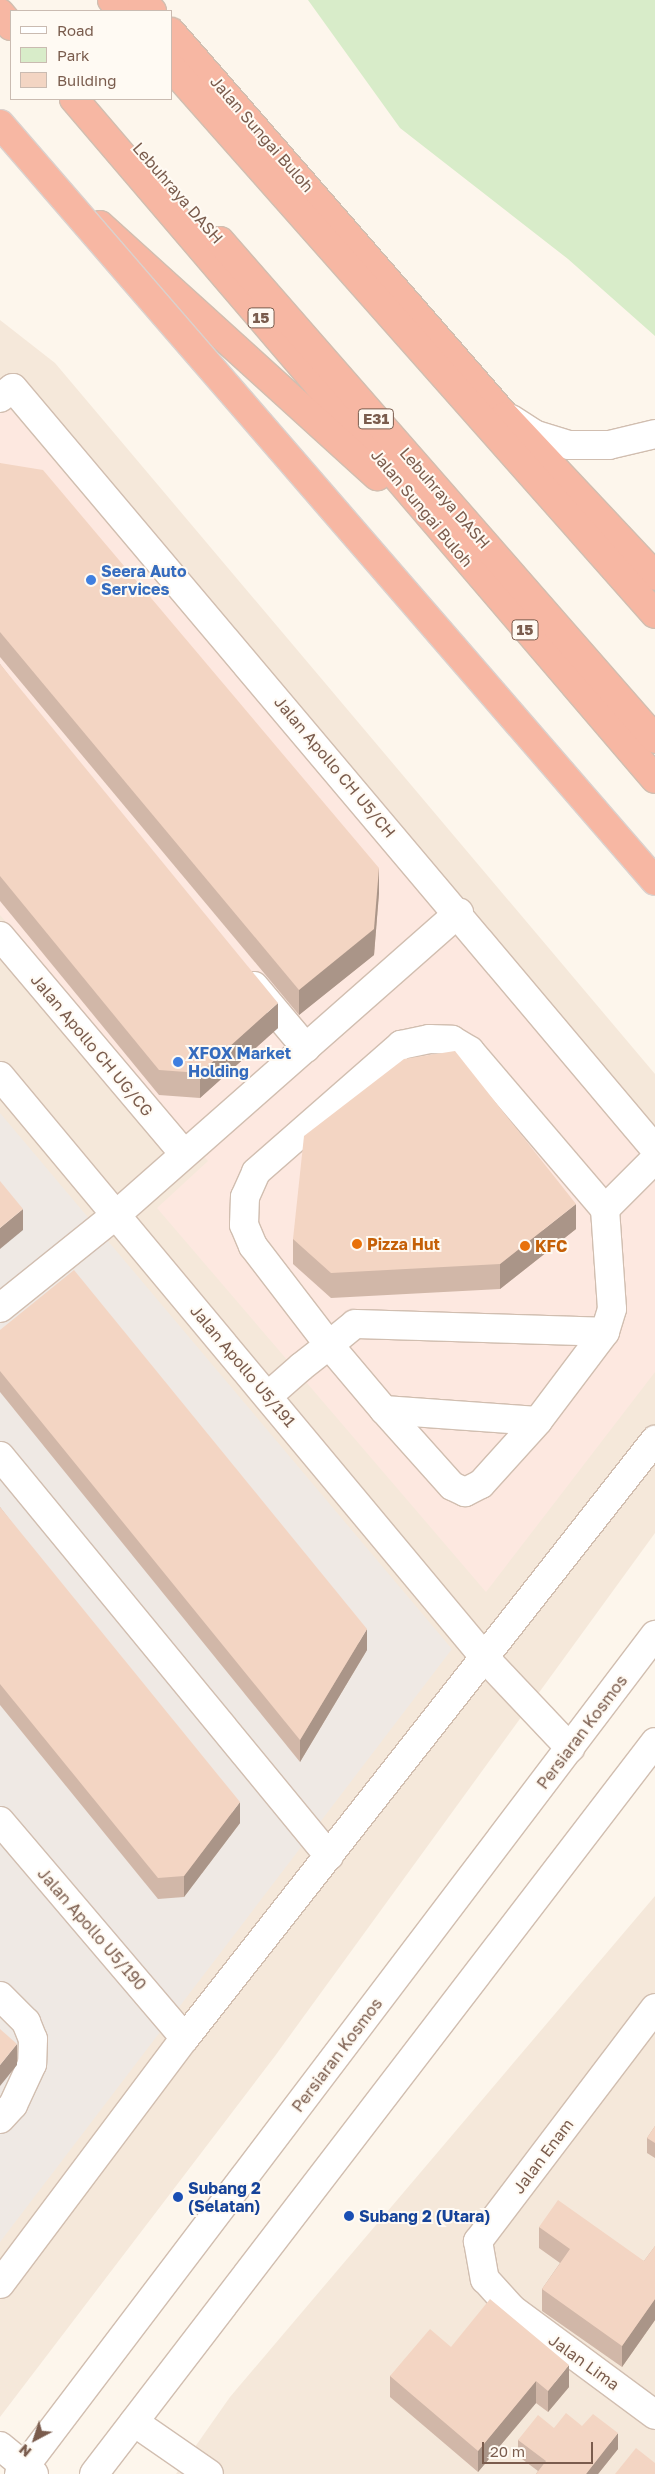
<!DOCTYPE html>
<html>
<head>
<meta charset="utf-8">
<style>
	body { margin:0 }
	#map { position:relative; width:655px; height:2474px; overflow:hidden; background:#fdf6ec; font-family:"Golos Text",sans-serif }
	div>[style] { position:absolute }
	.residential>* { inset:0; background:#f5e8da }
	.commercial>* { inset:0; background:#fde8e0 }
	.industrial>* { inset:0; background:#efe9e4 }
	.green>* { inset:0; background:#d8ecc9 }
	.roads { filter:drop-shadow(1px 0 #d1beb0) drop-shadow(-1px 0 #d1beb0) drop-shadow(0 1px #d1beb0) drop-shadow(0 -1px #d1beb0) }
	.minor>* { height:28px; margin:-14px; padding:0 14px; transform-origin:14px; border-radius:14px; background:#fff }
	.highway>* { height:28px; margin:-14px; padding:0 14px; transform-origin:14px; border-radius:14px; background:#f7b7a3 }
	.bridges { filter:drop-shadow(1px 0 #dad1cd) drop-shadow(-1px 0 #dad1cd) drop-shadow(0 1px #dad1cd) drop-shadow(0 -1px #dad1cd) }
	.highway-bridge>* { height:28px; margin:-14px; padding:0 14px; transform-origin:14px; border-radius:14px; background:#f7b7a3 }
	.wall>* { inset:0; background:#d1b7a8 }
	.shaded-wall>* { inset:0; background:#aa9588 }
	.building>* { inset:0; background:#f3d5c3 }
	.dots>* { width:14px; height:14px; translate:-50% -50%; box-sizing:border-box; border:2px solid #fffaf3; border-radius:50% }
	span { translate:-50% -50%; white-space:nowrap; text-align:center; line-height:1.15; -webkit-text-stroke:4px #fffaf3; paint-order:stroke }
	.shield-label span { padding:1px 4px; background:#fffaf3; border:1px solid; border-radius:4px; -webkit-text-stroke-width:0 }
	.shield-label { font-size:15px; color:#7a5c4d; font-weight:700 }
	.street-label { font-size:16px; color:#7a5c4d }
	.shop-label { font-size:16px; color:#366cbe; font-weight:700 }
	.left { translate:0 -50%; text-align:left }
	.food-label { font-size:16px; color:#c56008; font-weight:700 }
	.transit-label { font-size:16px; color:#164399; font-weight:700 }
	.legend { position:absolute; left:10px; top:10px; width:162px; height:90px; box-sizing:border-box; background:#fffaf3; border:1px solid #cabbb1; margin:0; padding:6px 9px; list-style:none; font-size:15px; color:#7a5c4d }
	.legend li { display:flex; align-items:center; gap:10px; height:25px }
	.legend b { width:25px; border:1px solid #cabbb1 }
	.north { position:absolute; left:10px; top:2414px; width:50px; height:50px; -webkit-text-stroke:4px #fffaf3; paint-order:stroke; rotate:220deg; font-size:14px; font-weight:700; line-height:20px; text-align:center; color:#7a5c4d }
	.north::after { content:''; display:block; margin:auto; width:18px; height:22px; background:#7a5c4d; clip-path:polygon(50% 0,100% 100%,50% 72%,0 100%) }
	.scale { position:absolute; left:482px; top:2442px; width:111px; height:22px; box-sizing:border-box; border:2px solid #7a5c4d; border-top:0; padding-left:6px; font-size:15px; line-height:18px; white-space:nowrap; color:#7a5c4d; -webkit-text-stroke:4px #fffaf3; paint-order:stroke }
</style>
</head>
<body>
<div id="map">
	<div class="residential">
		<div style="clip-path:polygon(0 320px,55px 363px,655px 1074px,655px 1533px,275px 2056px,0 2417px)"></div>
		<div style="clip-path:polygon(655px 1896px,655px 2474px,176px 2474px,230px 2397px)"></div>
	</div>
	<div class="commercial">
		<div style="clip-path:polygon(0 397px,655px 1171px,655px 1372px,486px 1592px,157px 1208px,208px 1161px,0 915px)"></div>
	</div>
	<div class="industrial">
		<div style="clip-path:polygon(0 1113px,452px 1649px,0 2242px)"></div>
	</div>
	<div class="green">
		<div style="clip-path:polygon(308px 0,655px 0,655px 336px,568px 259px,400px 128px)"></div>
	</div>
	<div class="roads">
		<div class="minor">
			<div style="left:0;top:398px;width:16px;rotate:-38deg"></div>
			<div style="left:13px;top:388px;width:996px;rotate:49.85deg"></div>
			<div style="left:511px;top:419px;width:30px;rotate:33deg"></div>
			<div style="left:536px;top:435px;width:34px;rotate:17deg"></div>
			<div style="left:569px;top:445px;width:40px"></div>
			<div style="left:609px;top:445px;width:47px;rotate:-13.4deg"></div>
			<div style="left:0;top:936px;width:285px;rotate:49.8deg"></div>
			<div style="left:254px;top:986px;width:81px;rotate:50deg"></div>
			<div style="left:0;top:1076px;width:758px;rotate:50.19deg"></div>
			<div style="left:485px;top:1658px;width:124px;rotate:46.6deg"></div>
			<div style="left:605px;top:1209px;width:71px;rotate:-45deg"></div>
			<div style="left:0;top:1308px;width:150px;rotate:-38.8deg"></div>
			<div style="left:117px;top:1214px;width:456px;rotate:-41.4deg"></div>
			<div style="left:268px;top:1396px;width:44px;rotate:-41.3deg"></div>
			<div style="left:301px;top:1367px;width:36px;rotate:-38deg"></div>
			<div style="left:329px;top:1345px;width:33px;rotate:-39deg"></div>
			<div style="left:355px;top:1324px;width:250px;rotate:1.8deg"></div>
			<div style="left:605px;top:1332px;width:111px;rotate:127deg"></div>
			<div style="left:538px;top:1421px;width:85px;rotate:132.1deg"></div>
			<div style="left:481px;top:1484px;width:18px;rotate:153deg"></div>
			<div style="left:465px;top:1492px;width:14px;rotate:-155deg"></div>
			<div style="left:452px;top:1486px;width:102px;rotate:-131.8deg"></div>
			<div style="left:384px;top:1410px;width:85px;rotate:-130.2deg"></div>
			<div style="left:329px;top:1345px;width:125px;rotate:-127.5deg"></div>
			<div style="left:253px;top:1246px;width:23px;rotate:-113deg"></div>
			<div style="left:244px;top:1225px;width:28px;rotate:-88deg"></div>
			<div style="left:245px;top:1197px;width:27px;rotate:-66deg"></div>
			<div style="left:256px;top:1172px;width:193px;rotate:-41.2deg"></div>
			<div style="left:401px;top:1045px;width:29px;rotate:-12deg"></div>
			<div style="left:429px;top:1039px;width:23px;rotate:2deg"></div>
			<div style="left:452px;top:1040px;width:21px;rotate:31deg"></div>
			<div style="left:470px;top:1051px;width:208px;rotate:49.5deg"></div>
			<div style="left:605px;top:1209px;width:100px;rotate:86deg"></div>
			<div style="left:612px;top:1309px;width:24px;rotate:107deg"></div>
			<div style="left:384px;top:1410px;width:154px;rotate:4.1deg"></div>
			<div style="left:0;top:1456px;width:518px;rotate:50.56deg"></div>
			<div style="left:0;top:1821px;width:285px;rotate:49.6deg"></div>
			<div style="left:0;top:1996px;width:37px;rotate:45deg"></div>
			<div style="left:26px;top:2022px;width:18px;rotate:68deg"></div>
			<div style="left:33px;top:2039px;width:25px;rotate:92deg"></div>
			<div style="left:32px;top:2064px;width:45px;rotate:114.9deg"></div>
			<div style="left:13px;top:2105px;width:19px;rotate:133deg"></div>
			<div style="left:655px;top:2008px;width:293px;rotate:127.2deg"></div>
			<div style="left:478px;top:2241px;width:39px;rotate:80deg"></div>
			<div style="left:485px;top:2279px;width:40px;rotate:48deg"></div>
			<div style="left:512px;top:2309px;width:178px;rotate:36.5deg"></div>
			<div style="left:0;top:2284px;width:308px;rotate:-53.1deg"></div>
			<div style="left:185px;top:2038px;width:761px;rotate:-51.83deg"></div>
			<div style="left:134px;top:2422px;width:91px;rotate:34.7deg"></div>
			<div style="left:0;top:2446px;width:44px;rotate:39.5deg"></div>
			<div style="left:19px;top:2474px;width:1053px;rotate:-52.84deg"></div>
			<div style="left:94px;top:2474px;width:922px;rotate:-52.53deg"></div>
		</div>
		<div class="highway">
			<div style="left:112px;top:0;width:15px;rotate:48deg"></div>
			<div style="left:142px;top:0;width:15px;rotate:48deg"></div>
			<div style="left:0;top:13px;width:17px;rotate:50deg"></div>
			<div style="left:171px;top:32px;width:509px;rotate:48.98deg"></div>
			<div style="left:505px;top:416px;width:219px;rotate:46.8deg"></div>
			<div style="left:171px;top:67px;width:730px;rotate:48.5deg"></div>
			<div style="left:74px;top:99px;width:894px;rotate:49.49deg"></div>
			<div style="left:100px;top:225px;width:374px;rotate:42.2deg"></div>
			<div style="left:220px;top:241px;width:661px;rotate:48.86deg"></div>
		</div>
	</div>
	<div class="bridges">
		<div class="highway-bridge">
			<div style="left:0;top:124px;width:1001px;rotate:49.13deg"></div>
		</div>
	</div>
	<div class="wall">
		<div style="clip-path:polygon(0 463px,379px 893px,374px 955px,299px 1015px,0 657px)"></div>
		<div style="clip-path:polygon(0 664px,278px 1028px,200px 1098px,159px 1095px,0 901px)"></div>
		<div style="clip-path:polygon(576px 1229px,500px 1289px,331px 1298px,293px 1264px,293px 1239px)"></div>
		<div style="clip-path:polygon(0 1330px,367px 1650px,300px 1762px,0 1392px)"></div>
		<div style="clip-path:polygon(0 1507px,240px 1823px,184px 1897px,158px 1899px,0 1705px)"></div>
		<div style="clip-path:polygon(655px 2126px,655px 2158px,647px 2153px,647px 2138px)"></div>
		<div style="clip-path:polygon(539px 2227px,644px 2261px,655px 2246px,655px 2320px,622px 2367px,542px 2311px,542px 2289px,560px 2263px,539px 2248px)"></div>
		<div style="clip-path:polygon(451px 2347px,569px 2387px,548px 2412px,536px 2403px,478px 2472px,390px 2397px,390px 2376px)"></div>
		<div style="clip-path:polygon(582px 2426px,618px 2449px,598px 2474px,536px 2474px,538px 2471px,518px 2456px,518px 2440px,554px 2428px)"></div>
	</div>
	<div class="shaded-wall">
		<div style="clip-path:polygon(379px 868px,379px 893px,374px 955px,299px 1015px,299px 990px)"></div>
		<div style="clip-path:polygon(278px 1003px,278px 1028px,200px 1098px,200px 1073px)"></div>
		<div style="clip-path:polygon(576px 1204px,576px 1229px,500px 1289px,500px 1264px)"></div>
		<div style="clip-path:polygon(23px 1209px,23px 1230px,0 1249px,0 1228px)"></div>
		<div style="clip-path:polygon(367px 1629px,367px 1650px,300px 1762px,300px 1740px)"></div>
		<div style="clip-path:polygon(240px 1802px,240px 1823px,184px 1897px,184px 1876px)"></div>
		<div style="clip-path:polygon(17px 2044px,17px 2065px,0 2086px,0 2065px)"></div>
		<div style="clip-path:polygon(655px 2299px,655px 2320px,622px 2367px,622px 2346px)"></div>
		<div style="clip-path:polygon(569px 2365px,569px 2387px,548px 2412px,548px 2391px)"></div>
		<div style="clip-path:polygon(536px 2381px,536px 2403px,478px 2472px,478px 2451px)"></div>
		<div style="clip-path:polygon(618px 2433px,618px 2449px,598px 2474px,586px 2474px)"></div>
	</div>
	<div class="building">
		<div style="clip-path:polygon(0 463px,43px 470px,379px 868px,374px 929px,299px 990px,0 632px)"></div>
		<div style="clip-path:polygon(0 664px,278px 1003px,200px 1073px,159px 1070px,0 876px)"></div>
		<div style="clip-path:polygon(455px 1051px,576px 1204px,500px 1264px,331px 1273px,293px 1239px,304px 1136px,404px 1059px)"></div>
		<div style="clip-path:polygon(0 1181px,23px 1209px,0 1228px)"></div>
		<div style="clip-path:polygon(74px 1270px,367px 1629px,300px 1740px,0 1371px,0 1330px)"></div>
		<div style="clip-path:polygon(0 1507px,240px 1802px,184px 1876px,158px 1878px,0 1684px)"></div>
		<div style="clip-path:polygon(0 2029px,17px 2044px,0 2065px)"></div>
		<div style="clip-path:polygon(655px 2126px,655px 2143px,647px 2138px)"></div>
		<div style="clip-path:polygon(558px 2200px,644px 2261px,655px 2246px,655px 2299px,622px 2346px,542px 2289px,570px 2249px,539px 2227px)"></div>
		<div style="clip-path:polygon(490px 2299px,569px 2365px,548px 2391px,536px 2381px,478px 2451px,390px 2376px,430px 2329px,451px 2347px)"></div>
		<div style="clip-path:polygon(566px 2413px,582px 2426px,593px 2414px,618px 2433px,586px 2474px,536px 2474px,546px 2461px,518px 2440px,538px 2415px,554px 2428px)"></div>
		<div style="clip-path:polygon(636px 2448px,655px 2463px,655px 2474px,615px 2474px)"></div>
	</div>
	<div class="dots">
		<div style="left:91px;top:580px;background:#3f7fe0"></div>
		<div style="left:178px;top:1062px;background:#3f7fe0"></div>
		<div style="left:357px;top:1244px;background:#e8710a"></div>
		<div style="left:525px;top:1246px;background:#e8710a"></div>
		<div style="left:178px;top:2197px;background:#1a4fb4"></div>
		<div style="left:349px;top:2216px;background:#1a4fb4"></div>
	</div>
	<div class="shield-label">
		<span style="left:261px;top:318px">15</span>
		<span style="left:376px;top:419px">E31</span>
		<span style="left:525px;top:630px">15</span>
	</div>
	<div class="street-label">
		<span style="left:262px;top:134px;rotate:49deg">Jalan Sungai Buloh</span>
		<span style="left:178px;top:193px;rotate:49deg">Lebuhraya DASH</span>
		<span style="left:445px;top:498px;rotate:49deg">Lebuhraya DASH</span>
		<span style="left:422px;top:508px;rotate:50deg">Jalan Sungai Buloh</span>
		<span style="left:335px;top:767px;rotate:50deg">Jalan Apollo CH U5/CH</span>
		<span style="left:92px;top:1045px;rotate:50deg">Jalan Apollo CH UG/CG</span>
		<span style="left:243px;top:1366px;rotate:50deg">Jalan Apollo U5/191</span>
		<span style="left:582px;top:1732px;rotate:-53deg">Persiaran Kosmos</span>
		<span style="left:92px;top:1929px;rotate:49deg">Jalan Apollo U5/190</span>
		<span style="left:337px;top:2055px;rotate:-53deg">Persiaran Kosmos</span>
		<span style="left:543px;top:2156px;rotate:-53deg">Jalan Enam</span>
		<span style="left:584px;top:2362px;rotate:36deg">Jalan Lima</span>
	</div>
	<div class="shop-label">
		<span class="left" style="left:101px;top:580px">Seera Auto<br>Services</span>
		<span class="left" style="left:188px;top:1062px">XFOX Market<br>Holding</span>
	</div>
	<div class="food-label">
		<span class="left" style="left:367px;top:1244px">Pizza Hut</span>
		<span class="left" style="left:535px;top:1246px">KFC</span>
	</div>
	<div class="transit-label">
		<span class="left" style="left:188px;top:2197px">Subang 2<br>(Selatan)</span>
		<span class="left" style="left:359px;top:2216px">Subang 2 (Utara)</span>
	</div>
	<ul class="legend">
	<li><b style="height:6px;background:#fff"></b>Road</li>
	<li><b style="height:14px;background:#d8ecc9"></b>Park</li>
	<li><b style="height:14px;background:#f3d5c3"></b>Building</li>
	</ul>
	<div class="north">N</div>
	<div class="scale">20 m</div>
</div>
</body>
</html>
